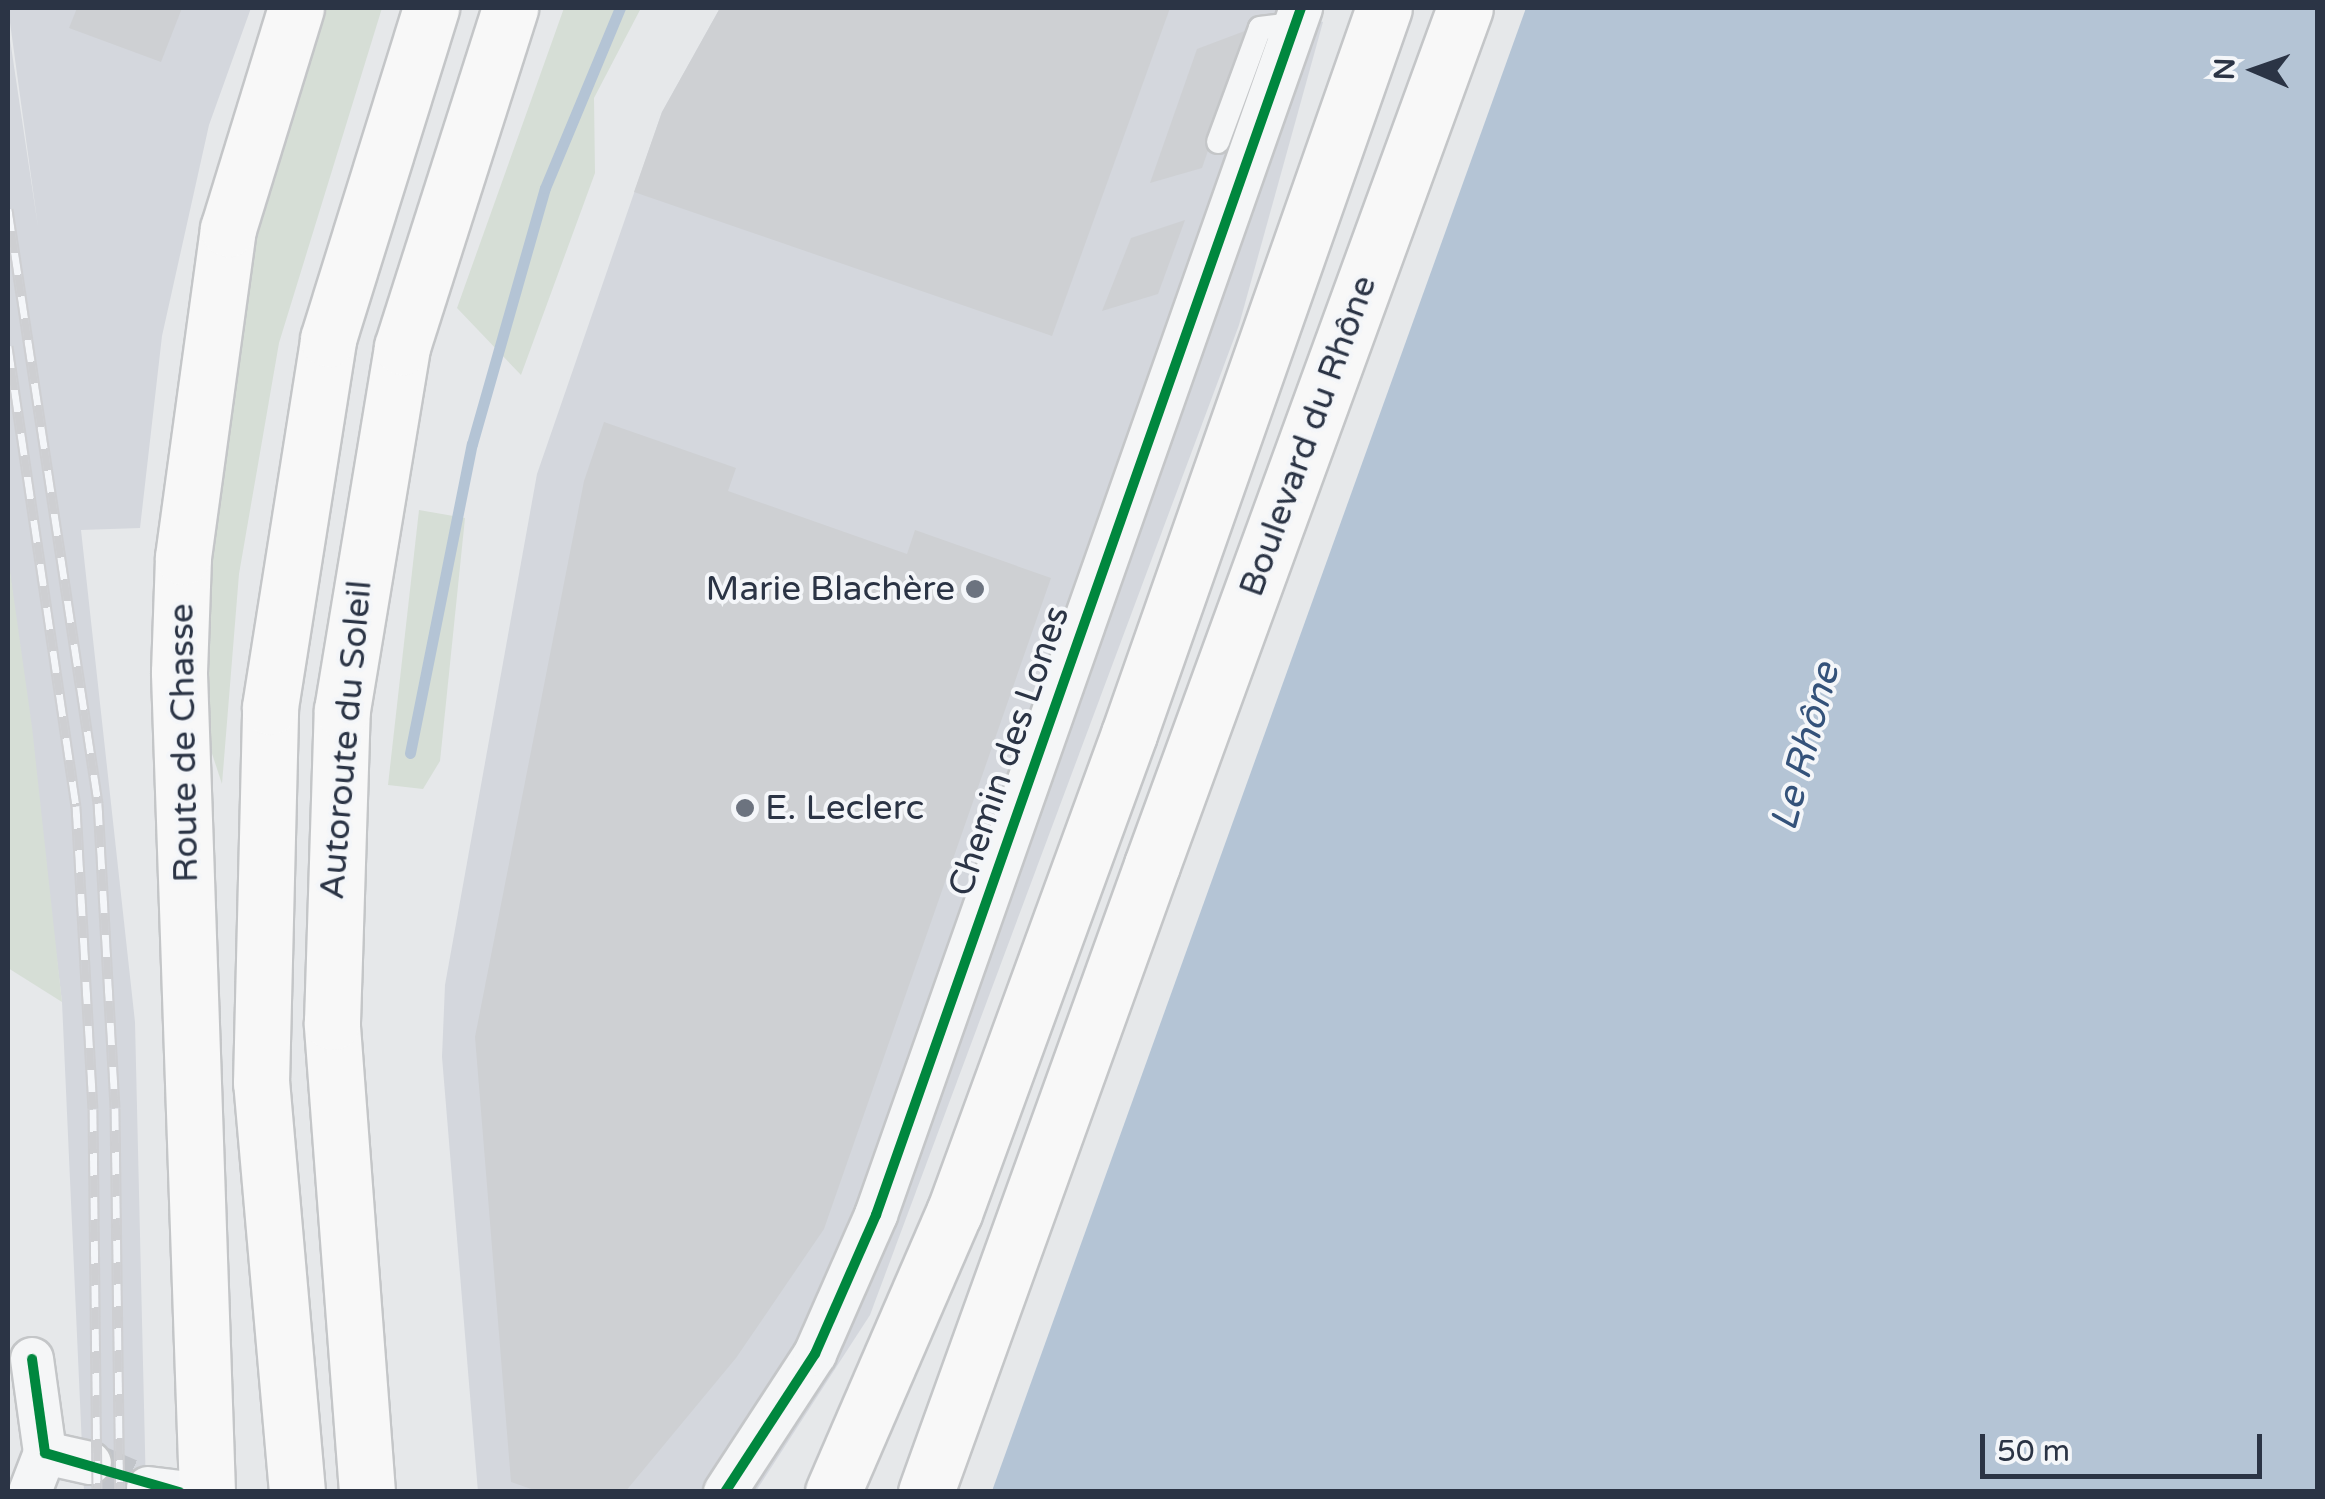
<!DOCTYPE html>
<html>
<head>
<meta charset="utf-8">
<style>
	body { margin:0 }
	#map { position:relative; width:2325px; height:1499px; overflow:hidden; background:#e6e8ea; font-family:"Varela Round",sans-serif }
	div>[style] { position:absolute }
	.built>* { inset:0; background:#d4d7dd }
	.green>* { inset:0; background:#d6ded6 }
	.water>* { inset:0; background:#b4c4d5 }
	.stream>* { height:11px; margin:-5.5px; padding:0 5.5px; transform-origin:5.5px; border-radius:5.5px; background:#b4c4d5 }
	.building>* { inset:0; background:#ced0d3 }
	.minor-tunnel>* { height:42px; margin-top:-21px; transform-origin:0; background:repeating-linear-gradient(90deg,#c1c4c9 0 42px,transparent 0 63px) }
	.roads { filter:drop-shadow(2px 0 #c4c6c8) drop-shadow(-2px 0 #c4c6c8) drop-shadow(0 2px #c4c6c8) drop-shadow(0 -2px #c4c6c8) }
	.service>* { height:22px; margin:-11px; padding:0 11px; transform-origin:11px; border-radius:11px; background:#f5f6f7 }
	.minor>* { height:42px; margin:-21px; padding:0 21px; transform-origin:21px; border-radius:21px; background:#f5f6f7 }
	.secondary>* { height:55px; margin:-27.5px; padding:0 27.5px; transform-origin:27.5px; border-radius:27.5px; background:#f8f8f8 }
	.trunk>* { height:55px; margin:-27.5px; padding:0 27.5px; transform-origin:27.5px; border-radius:27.5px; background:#f8f8f8 }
	.motorway>* { height:55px; margin:-27.5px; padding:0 27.5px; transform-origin:27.5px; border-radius:27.5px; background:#f8f8f8 }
	.rail>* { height:11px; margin-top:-5.5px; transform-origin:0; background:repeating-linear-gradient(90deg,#f4f6f9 0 22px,#cecfd2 0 44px); box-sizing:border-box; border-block:2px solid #cecfd2 }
	.cycleway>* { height:10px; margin:-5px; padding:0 5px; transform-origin:5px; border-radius:5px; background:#00873e }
	.dots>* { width:28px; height:28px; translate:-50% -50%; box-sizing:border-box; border:5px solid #f4f6f9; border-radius:50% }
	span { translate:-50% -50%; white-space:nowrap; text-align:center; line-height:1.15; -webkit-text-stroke:8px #f4f6f9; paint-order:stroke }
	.street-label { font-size:35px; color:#2b3445 }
	.poi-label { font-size:35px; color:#2b3445 }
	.right { translate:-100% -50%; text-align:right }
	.left { translate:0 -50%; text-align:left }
	.water-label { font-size:38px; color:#34527a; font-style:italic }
	.frame { position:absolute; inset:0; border:10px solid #2b3445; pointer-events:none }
	.north { position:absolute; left:2205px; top:20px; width:100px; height:100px; -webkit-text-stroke:8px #f4f6f9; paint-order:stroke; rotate:272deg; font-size:28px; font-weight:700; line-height:40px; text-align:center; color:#2b3445 }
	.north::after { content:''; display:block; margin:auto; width:35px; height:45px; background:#2b3445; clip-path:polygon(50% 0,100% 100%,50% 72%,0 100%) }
	.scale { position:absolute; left:1980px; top:1434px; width:282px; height:45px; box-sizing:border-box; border:5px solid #2b3445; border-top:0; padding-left:12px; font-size:30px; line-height:35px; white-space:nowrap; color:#2b3445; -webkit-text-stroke:8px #f4f6f9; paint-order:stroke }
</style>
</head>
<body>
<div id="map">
	<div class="built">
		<div style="clip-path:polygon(8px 8px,251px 8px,209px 125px,162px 336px,140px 528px,81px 530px,135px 1022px,146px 1491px,84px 1491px,62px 1002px,8px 557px,8px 26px,38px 227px)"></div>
		<div style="clip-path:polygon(720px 8px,1275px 8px,1323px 22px,1239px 325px,870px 1315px,756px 1491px,478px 1492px,442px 1057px,445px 985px,537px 474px,662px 112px)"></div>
	</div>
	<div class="green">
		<div style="clip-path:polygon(322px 8px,382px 8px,279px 343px,239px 574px,222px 784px,199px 714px,206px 519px,226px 363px,280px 132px)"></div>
		<div style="clip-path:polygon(564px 8px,641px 8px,594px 98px,595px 173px,521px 375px,457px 308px)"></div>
		<div style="clip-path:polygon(419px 510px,465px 518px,440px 761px,423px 789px,388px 785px)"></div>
		<div style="clip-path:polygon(8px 557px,32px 727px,62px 1002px,8px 968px)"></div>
	</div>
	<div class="water">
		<div style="clip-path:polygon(1526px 8px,2317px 8px,2317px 1491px,992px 1491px)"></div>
	</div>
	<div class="stream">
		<div style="left:410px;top:753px;width:315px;rotate:-78.7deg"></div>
		<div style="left:472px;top:444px;width:266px;rotate:-74.1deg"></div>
		<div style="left:545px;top:188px;width:195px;rotate:-67.4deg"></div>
	</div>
	<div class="building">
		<div style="clip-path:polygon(77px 8px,182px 8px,161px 62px,69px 28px)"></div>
		<div style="clip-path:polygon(720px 8px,1170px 8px,1052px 336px,634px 192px,662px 112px)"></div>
		<div style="clip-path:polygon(1250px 29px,1202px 168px,1150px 183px,1197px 49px)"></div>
		<div style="clip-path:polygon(1185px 220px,1158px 294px,1102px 311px,1131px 238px)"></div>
		<div style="clip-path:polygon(604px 422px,736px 468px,728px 491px,907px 554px,915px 530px,1051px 578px,824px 1229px,736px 1358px,625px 1492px,540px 1492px,511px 1482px,475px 1037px,584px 481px)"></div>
	</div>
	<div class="minor-tunnel">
		<div style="left:90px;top:1463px;width:63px;rotate:23.3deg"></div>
	</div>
	<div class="roads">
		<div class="service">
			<div style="left:1218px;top:142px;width:121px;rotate:-69.8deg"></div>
			<div style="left:1260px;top:28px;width:35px;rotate:-7deg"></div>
		</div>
		<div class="minor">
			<div style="left:32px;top:1359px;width:95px;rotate:82.1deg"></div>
			<div style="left:45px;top:1453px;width:46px;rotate:12.5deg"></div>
			<div style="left:148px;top:1488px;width:31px;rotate:7deg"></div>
			<div style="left:30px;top:1492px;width:42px;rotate:-69deg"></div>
			<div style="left:725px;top:1492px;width:165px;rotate:-56.9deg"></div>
			<div style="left:815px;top:1354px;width:152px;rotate:-66.3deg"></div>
			<div style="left:876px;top:1215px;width:1280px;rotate:-70.6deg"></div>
		</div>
		<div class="secondary">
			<div style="left:207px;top:1492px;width:820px;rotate:-91.96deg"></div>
			<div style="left:179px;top:672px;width:115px;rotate:-88deg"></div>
			<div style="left:183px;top:557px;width:331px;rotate:-82.2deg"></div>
			<div style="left:228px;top:229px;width:231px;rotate:-72.9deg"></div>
		</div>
		<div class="trunk">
			<div style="left:1129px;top:734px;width:769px;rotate:-70.65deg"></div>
			<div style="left:1152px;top:865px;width:912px;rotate:-69.94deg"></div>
		</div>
		<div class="motorway">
			<div style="left:297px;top:1492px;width:411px;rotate:-95deg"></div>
			<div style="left:261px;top:1083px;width:376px;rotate:-88.6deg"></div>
			<div style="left:270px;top:707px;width:373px;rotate:-81deg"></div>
			<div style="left:328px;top:339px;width:347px;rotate:-72.7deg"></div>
			<div style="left:367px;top:1492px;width:471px;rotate:-94.3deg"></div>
			<div style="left:332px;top:1022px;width:312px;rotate:-88.2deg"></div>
			<div style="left:342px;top:710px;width:368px;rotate:-80.6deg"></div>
			<div style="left:402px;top:347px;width:356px;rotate:-72.3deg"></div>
			<div style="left:833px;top:1492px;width:304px;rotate:-66.6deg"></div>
			<div style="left:954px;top:1213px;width:510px;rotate:-69.93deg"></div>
			<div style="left:926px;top:1492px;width:666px;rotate:-70.18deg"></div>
		</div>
	</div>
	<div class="rail">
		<div style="left:8px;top:209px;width:601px;rotate:81.38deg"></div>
		<div style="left:98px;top:803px;width:305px;rotate:86.8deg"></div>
		<div style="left:115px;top:1108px;width:384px;rotate:89.3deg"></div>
		<div style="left:8px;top:346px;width:465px;rotate:81.6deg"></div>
		<div style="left:76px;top:806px;width:303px;rotate:86.8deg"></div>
		<div style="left:93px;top:1109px;width:383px;rotate:89.4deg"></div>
	</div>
	<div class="cycleway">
		<div style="left:32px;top:1359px;width:95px;rotate:82.1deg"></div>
		<div style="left:45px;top:1453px;width:140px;rotate:16.2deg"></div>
		<div style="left:725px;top:1492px;width:165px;rotate:-56.9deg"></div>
		<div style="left:815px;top:1354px;width:152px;rotate:-66.3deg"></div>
		<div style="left:876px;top:1215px;width:1280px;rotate:-70.6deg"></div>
	</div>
	<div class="dots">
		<div style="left:975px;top:589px;background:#6c737f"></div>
		<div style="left:745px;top:808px;background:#6c737f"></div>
	</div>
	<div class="street-label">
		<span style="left:1308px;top:436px;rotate:-70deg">Boulevard du Rhône</span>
		<span style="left:346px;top:740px;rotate:-85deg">Autoroute du Soleil</span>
		<span style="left:184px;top:743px;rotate:-91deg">Route de Chasse</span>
		<span style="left:1009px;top:751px;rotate:-71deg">Chemin des Lones</span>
	</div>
	<div class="poi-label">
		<span class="right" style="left:955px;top:589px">Marie Blachère</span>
		<span class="left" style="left:765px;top:808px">E. Leclerc</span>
	</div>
	<div class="water-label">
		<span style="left:1806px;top:747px;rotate:-75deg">Le Rhône</span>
	</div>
	<div class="frame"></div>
	<div class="north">N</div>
	<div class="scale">50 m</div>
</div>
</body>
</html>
